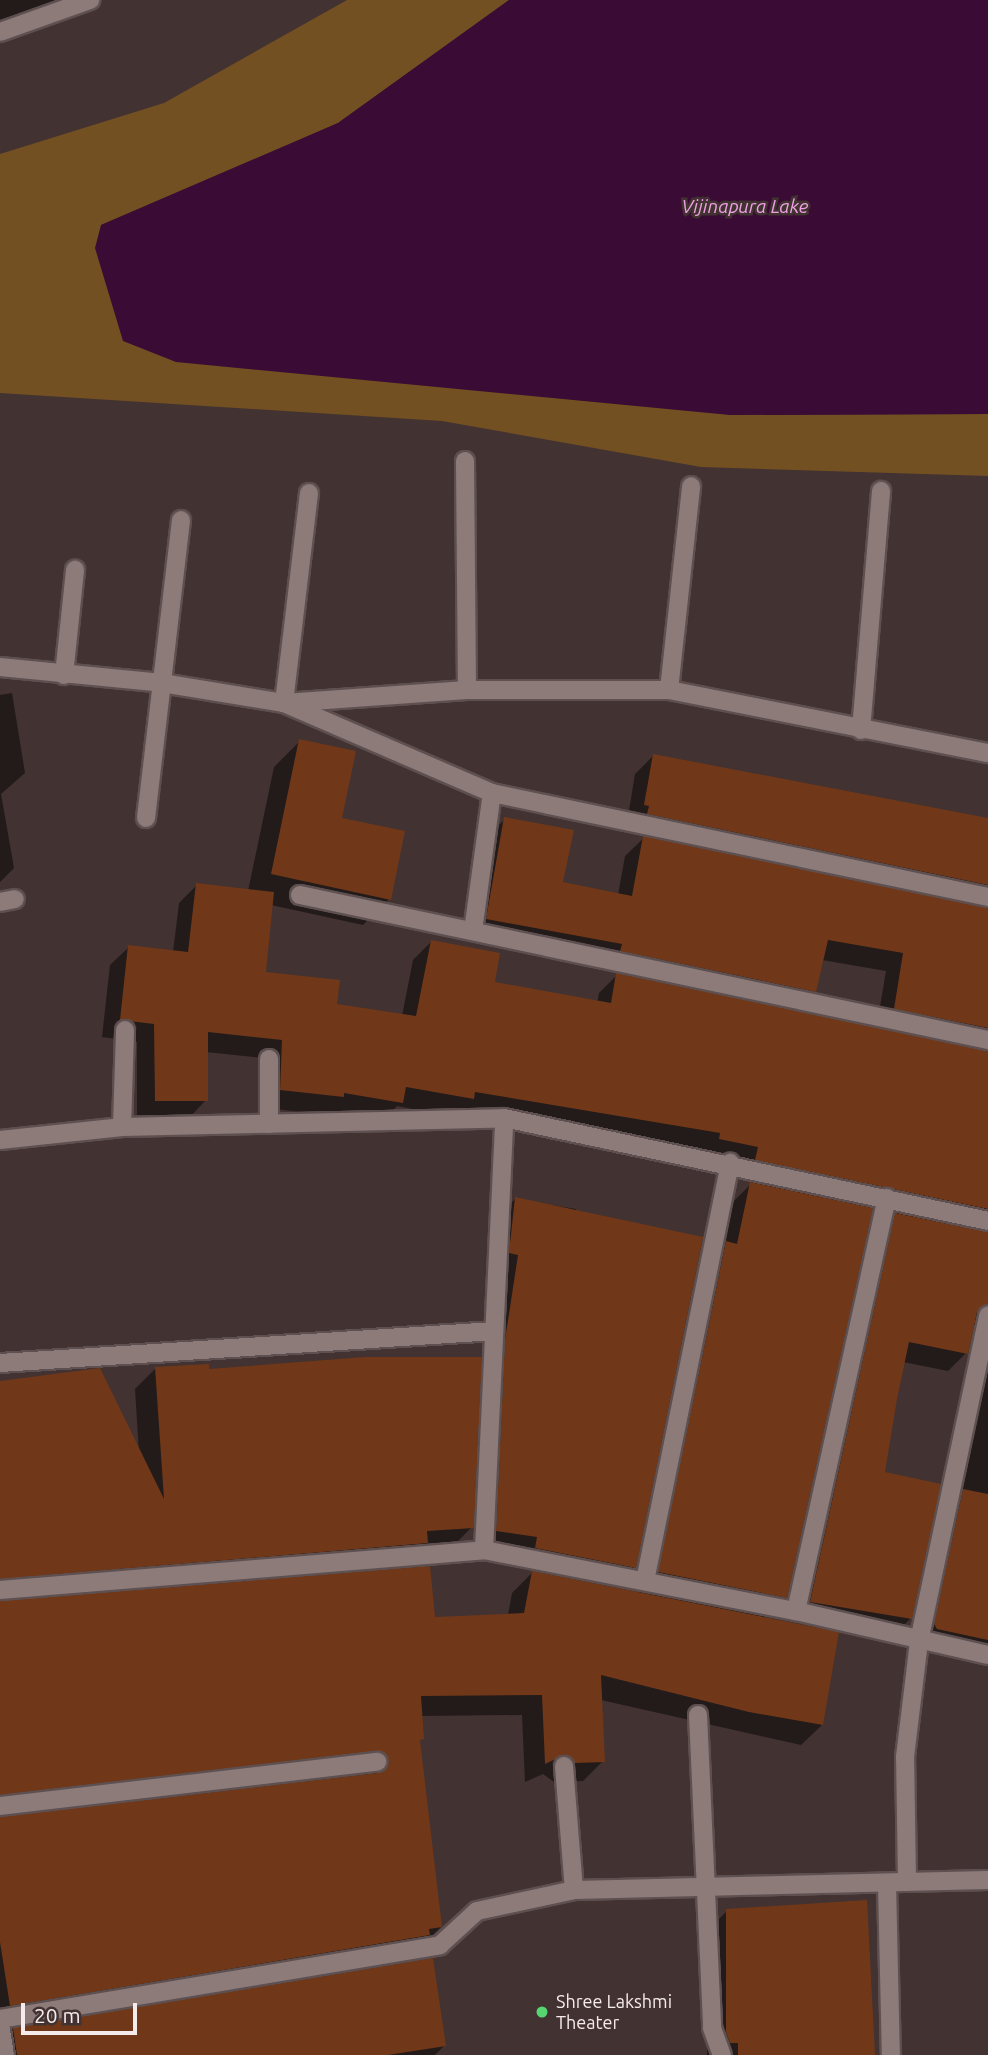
<!DOCTYPE html>
<html>
<head>
<meta charset="utf-8">
<style>
	body { margin:0 }
	#map { position:relative; width:988px; height:2055px; overflow:hidden; background:#423231; font-family:Ubuntu,sans-serif }
	div>[style] { position:absolute }
	.green>* { inset:0; background:#735021 }
	.water>* { inset:0; background:#390b35 }
	.shadow>* { inset:0; background:#0007 }
	.building>* { inset:0; background:#703818 }
	.roads { filter:drop-shadow(2px 0 #5e5050) drop-shadow(-2px 0 #5e5050) drop-shadow(0 2px #5e5050) drop-shadow(0 -2px #5e5050) }
	.minor>* { height:18px; margin:-9px; padding:0 9px; transform-origin:9px; border-radius:9px; background:#8d7b7a }
	.dots>* { width:19px; height:19px; translate:-50% -50%; box-sizing:border-box; border:4px solid #423231; border-radius:50% }
	span { translate:-50% -50%; white-space:nowrap; text-align:center; line-height:1.15; -webkit-text-stroke:5px #423231; paint-order:stroke }
	.poi-label { font-size:18px; color:#f6ebeb }
	.left { translate:0 -50%; text-align:left }
	.water-label { font-size:19px; color:#eda1e2; font-style:italic }
	.scale { position:absolute; left:21px; top:2003px; width:116px; height:32px; box-sizing:border-box; border:4px solid #f6ebeb; border-top:0; padding-left:9px; font-size:21px; line-height:24px; white-space:nowrap; color:#f6ebeb; -webkit-text-stroke:5px #423231; paint-order:stroke }
</style>
</head>
<body>
<div id="map">
	<div class="green">
		<div style="clip-path:polygon(347px 0,509px 0,338px 123px,101px 225px,730px 415px,988px 414px,988px 476px,701px 467px,442px 421px,0 393px,0 154px,164px 103px)"></div>
	</div>
	<div class="water">
		<div style="clip-path:polygon(509px 0,988px 0,988px 414px,730px 415px,176px 362px,123px 341px,95px 248px,101px 225px,338px 123px)"></div>
	</div>
	<div class="shadow">
		<div style="clip-path:polygon(0 0,64px 0,0 20px)"></div>
		<div style="clip-path:polygon(12px 693px,25px 773px,1px 794px,14px 868px,0 882px,0 695px)"></div>
		<div style="clip-path:polygon(evenodd,300px 741px,340px 820px,389px 899px,363px 925px,271px 905px,264px 974px,336px 1006px,402px 1016px,413px 960px,431px 942px,492px 983px,597px 1003px,599px 993px,620px 972px,603px 969px,604px 962px,469px 937px,487px 837px,505px 819px,561px 884px,618px 895px,625px 856px,647px 835px,630px 832px,631px 824px,627px 823px,635px 774px,653px 756px,988px 821px,988px 1660px,919px 1647px,982px 1331px,973px 1323px,966px 1353px,948px 1371px,903px 1362px,883px 1473px,910px 1619px,892px 1637px,792px 1620px,878px 1233px,898px 1213px,872px 1207px,786px 1597px,763px 1619px,822px 1725px,801px 1745px,601px 1700px,603px 1761px,583px 1781px,554px 1782px,543px 1774px,525px 1782px,522px 1715px,420px 1716px,419px 1742px,441px 1927px,420px 1947px,0 2023px,0 1818px,363px 1777px,355px 1770px,0 1812px,0 1603px,433px 1619px,508px 1615px,512px 1593px,532px 1573px,639px 1594px,707px 1263px,722px 1248px,732px 1203px,754px 1181px,738px 1178px,741px 1165px,701px 1157px,703px 1151px,460px 1111px,454px 1117px,397px 1106px,383px 1120px,327px 1111px,324px 1114px,263px 1108px,264px 1058px,206px 1052px,206px 1100px,188px 1119px,137px 1119px,137px 1042px,102px 1037px,110px 965px,129px 947px,173px 952px,179px 903px,197px 885px,248px 891px,274px 767px,300px 741px,822px 960px,886px 971px,876px 1030px,793px 1012px,814px 991px,822px 960px)"></div>
		<div style="clip-path:polygon(515px 1199px,576px 1209px,634px 1567px,616px 1585px,518px 1566px,520px 1555px,479px 1548px,497px 1217px)"></div>
		<div style="clip-path:polygon(155px 1369px,208px 1371px,472px 1527px,452px 1547px,0 1596px,0 1383px,139px 1453px,135px 1389px)"></div>
		<div style="clip-path:polygon(727px 1911px,873px 2055px,707px 2055px,707px 1931px)"></div>
		<div style="clip-path:polygon(432px 1960px,444px 2046px,435px 2055px,0 2055px,0 2043px,13px 2030px)"></div>
	</div>
	<div class="building">
		<div style="clip-path:polygon(299px 739px,356px 751px,342px 818px,405px 831px,391px 900px,271px 874px)"></div>
		<div style="clip-path:polygon(653px 754px,988px 818px,988px 885px,647px 814px,649px 806px,644px 805px)"></div>
		<div style="clip-path:polygon(504px 817px,574px 830px,563px 882px,632px 896px,643px 836px,988px 908px,988px 1028px,894px 1009px,903px 953px,828px 940px,816px 992px,620px 951px,622px 944px,486px 919px)"></div>
		<div style="clip-path:polygon(196px 883px,274px 892px,266px 972px,340px 980px,337px 1004px,416px 1016px,431px 940px,500px 953px,495px 982px,611px 1003px,616px 973px,988px 1051px,988px 1209px,755px 1160px,758px 1147px,719px 1139px,720px 1133px,475px 1092px,474px 1099px,406px 1087px,403px 1103px,344px 1093px,344px 1097px,280px 1090px,282px 1040px,208px 1032px,208px 1101px,155px 1101px,154px 1024px,120px 1020px,128px 945px,188px 952px)"></div>
		<div style="clip-path:polygon(750px 1182px,873px 1208px,787px 1598px,658px 1572px,726px 1241px,737px 1244px)"></div>
		<div style="clip-path:polygon(515px 1197px,703px 1237px,636px 1568px,535px 1548px,537px 1537px,496px 1531px,505px 1340px,518px 1255px,509px 1253px)"></div>
		<div style="clip-path:polygon(895px 1213px,988px 1232px,988px 1304px,977px 1312px,968px 1354px,909px 1342px,897px 1399px,885px 1472px,941px 1484px,912px 1619px,810px 1602px)"></div>
		<div style="clip-path:polygon(482px 1357px,474px 1528px,427px 1531px,428px 1543px,0 1579px,0 1381px,100px 1368px,164px 1499px,155px 1367px,209px 1364px,209px 1369px,365px 1357px)"></div>
		<div style="clip-path:polygon(963px 1489px,988px 1494px,988px 1640px,937px 1629px,934px 1624px)"></div>
		<div style="clip-path:polygon(430px 1566px,435px 1617px,524px 1613px,532px 1571px,839px 1632px,823px 1725px,749px 1712px,601px 1675px,605px 1762px,575px 1763px,564px 1755px,545px 1764px,542px 1695px,421px 1696px,424px 1739px,420px 1740px,442px 1927px,429px 1929px,430px 1935px,10px 2006px,0 1942px,0 1817px,378px 1773px,388px 1761px,376px 1751px,0 1795px,0 1601px)"></div>
		<div style="clip-path:polygon(867px 1900px,875px 2055px,738px 2055px,738px 2043px,730px 2043px,726px 2032px,726px 1909px)"></div>
		<div style="clip-path:polygon(433px 1958px,446px 2046px,388px 2055px,17px 2055px,13px 2028px)"></div>
	</div>
	<div class="roads">
		<div class="minor">
			<div style="left:0;top:32px;width:96px;rotate:-19.6deg"></div>
			<div style="left:465px;top:461px;width:229px;rotate:89.5deg"></div>
			<div style="left:309px;top:493px;width:211px;rotate:96.8deg"></div>
			<div style="left:284px;top:703px;width:183px;rotate:-4.1deg"></div>
			<div style="left:467px;top:690px;width:202px"></div>
			<div style="left:669px;top:690px;width:325px;rotate:11.2deg"></div>
			<div style="left:0;top:667px;width:163px;rotate:5.6deg"></div>
			<div style="left:162px;top:683px;width:124px;rotate:9.3deg"></div>
			<div style="left:284px;top:703px;width:227px;rotate:23.4deg"></div>
			<div style="left:492px;top:793px;width:507px;rotate:11.84deg"></div>
			<div style="left:64px;top:675px;width:106px;rotate:-84deg"></div>
			<div style="left:669px;top:690px;width:205px;rotate:-83.8deg"></div>
			<div style="left:861px;top:730px;width:240px;rotate:-85.2deg"></div>
			<div style="left:146px;top:818px;width:300px;rotate:-83.3deg"></div>
			<div style="left:300px;top:895px;width:703px;rotate:11.9deg"></div>
			<div style="left:0;top:902px;width:15px;rotate:-11deg"></div>
			<div style="left:473px;top:931px;width:139px;rotate:-82.2deg"></div>
			<div style="left:269px;top:1059px;width:65px;rotate:90deg"></div>
			<div style="left:122px;top:1127px;width:97px;rotate:-88.2deg"></div>
			<div style="left:0;top:1140px;width:123px;rotate:-6.1deg"></div>
			<div style="left:122px;top:1127px;width:382px;rotate:-1.3deg"></div>
			<div style="left:504px;top:1118px;width:495px;rotate:12deg"></div>
			<div style="left:0;top:1363px;width:495px;rotate:-3.7deg"></div>
			<div style="left:484px;top:1550px;width:432px;rotate:-87.3deg"></div>
			<div style="left:645px;top:1581px;width:427px;rotate:-78.5deg"></div>
			<div style="left:0;top:1590px;width:486px;rotate:-4.7deg"></div>
			<div style="left:484px;top:1550px;width:318px;rotate:11.1deg"></div>
			<div style="left:796px;top:1611px;width:197px;rotate:12.9deg"></div>
			<div style="left:796px;top:1611px;width:423px;rotate:-77.6deg"></div>
			<div style="left:698px;top:1715px;width:313px;rotate:87.4deg"></div>
			<div style="left:712px;top:2028px;width:29px;rotate:70deg"></div>
			<div style="left:564px;top:1766px;width:124px;rotate:85.4deg"></div>
			<div style="left:0;top:1806px;width:380px;rotate:-6.7deg"></div>
			<div style="left:907px;top:1880px;width:123px;rotate:-90.9deg"></div>
			<div style="left:905px;top:1757px;width:117px;rotate:-83.1deg"></div>
			<div style="left:919px;top:1641px;width:333px;rotate:-78deg"></div>
			<div style="left:887px;top:1884px;width:171px;rotate:88.7deg"></div>
			<div style="left:0;top:2019px;width:446px;rotate:-9.5deg"></div>
			<div style="left:440px;top:1945px;width:50px;rotate:-42.6deg"></div>
			<div style="left:477px;top:1911px;width:99px;rotate:-12.2deg"></div>
			<div style="left:574px;top:1890px;width:414px;rotate:-1.4deg"></div>
			<div style="left:0;top:2024px;width:31px;rotate:81deg"></div>
		</div>
	</div>
	<div class="dots">
		<div style="left:542px;top:2012px;background:#56d671"></div>
	</div>
	<div class="poi-label">
		<span class="left" style="left:556px;top:2012px">Shree Lakshmi<br>Theater</span>
	</div>
	<div class="water-label">
		<span style="left:745px;top:207px">Vijinapura Lake</span>
	</div>
	<div class="scale">20 m</div>
</div>
</body>
</html>
